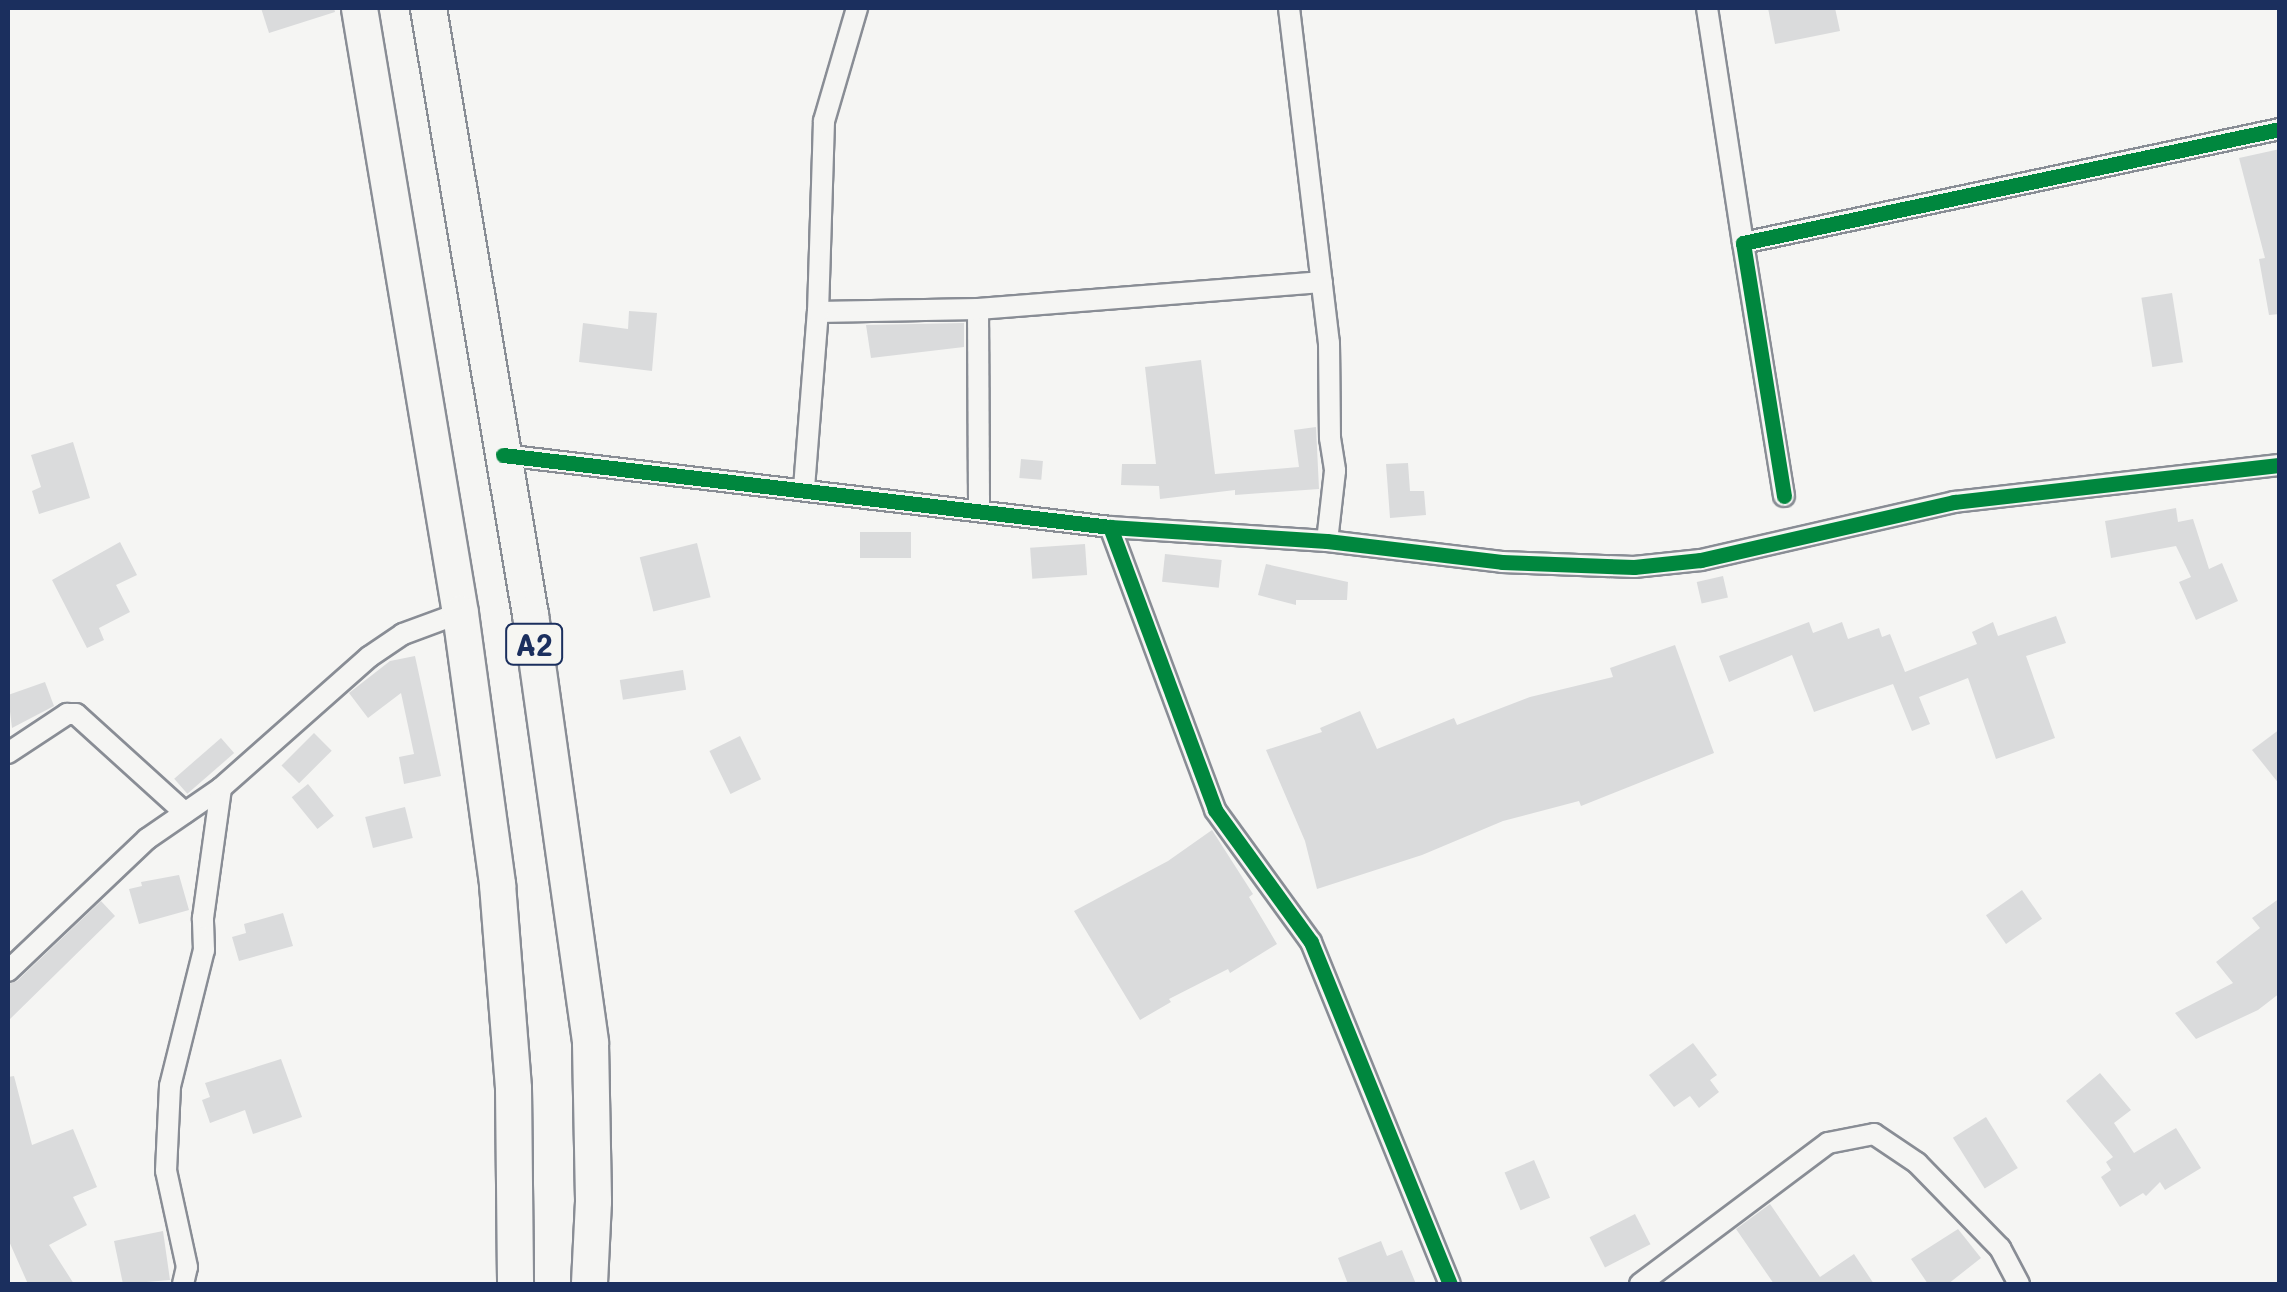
<!DOCTYPE html>
<html>
<head>
<meta charset="utf-8">
<style>
	body { margin:0 }
	#map { position:relative; width:2287px; height:1292px; overflow:hidden; background:#f5f5f3; font-family:Mali,sans-serif }
	div>[style] { position:absolute }
	.building>* { inset:0; background:#dadbdc; transform-origin:0 0 }
	.roads { filter:drop-shadow(2px 0 #898d95) drop-shadow(-2px 0 #898d95) drop-shadow(0 2px #898d95) drop-shadow(0 -2px #898d95) }
	.minor>* { height:20px; margin:-10px; padding:0 10px; transform-origin:10px; border-radius:10px; background:#f5f5f3 }
	.trunk>* { height:35px; margin:-17.5px; padding:0 17.5px; transform-origin:17.5px; border-radius:17.5px; background:#f5f5f3 }
	.cycleway>* { height:15px; margin:-7.5px; padding:0 7.5px; transform-origin:7.5px; border-radius:7.5px; background:#00873e }
	span { translate:-50% -50%; white-space:nowrap; text-align:center; line-height:1.15; -webkit-text-stroke:8px #f6f6f2; paint-order:stroke }
	.shield-label span { padding:2px 8px; background:#f6f6f2; border:2px solid; border-radius:8px; -webkit-text-stroke-width:0 }
	.shield-label { font-size:30px; color:#1b2f5e; font-weight:700 }
	.frame { position:absolute; inset:0; border:10px solid #1b2f5e; pointer-events:none }
</style>
</head>
<body>
<div id="map">
	<div class="building">
		<div style="clip-path:polygon(261px 8px,334px 8px,335px 12px,269px 33px)"></div>
		<div style="clip-path:polygon(1768px 8px,1835px 8px,1840px 31px,1775px 44px)"></div>
		<div style="clip-path:polygon(2280px 149px,2280px 314px,2269px 315px,2259px 259px,2265px 258px,2239px 158px)"></div>
		<div style="left:2172px;top:293px;width:70px;height:31px;rotate:81deg"></div>
		<div style="clip-path:polygon(629px 311px,657px 313px,652px 371px,579px 362px,583px 323px,628px 329px)"></div>
		<div style="clip-path:polygon(964px 323px,964px 347px,871px 358px,866px 325px)"></div>
		<div style="clip-path:polygon(1201px 360px,1215px 474px,1299px 467px,1294px 430px,1316px 427px,1319px 489px,1235px 495px,1235px 490px,1160px 499px,1159px 486px,1121px 485px,1122px 464px,1156px 464px,1145px 367px)"></div>
		<div style="clip-path:polygon(73px 442px,90px 498px,39px 514px,32px 491px,41px 487px,31px 455px)"></div>
		<div style="left:1021px;top:459px;width:22px;height:19px;rotate:5deg"></div>
		<div style="clip-path:polygon(1408px 463px,1410px 491px,1424px 491px,1426px 515px,1390px 518px,1386px 464px)"></div>
		<div style="clip-path:polygon(2176px 508px,2178px 522px,2193px 519px,2209px 569px,2222px 563px,2238px 601px,2196px 620px,2179px 582px,2191px 577px,2176px 546px,2111px 558px,2105px 521px)"></div>
		<div style="left:911px;top:532px;width:26px;height:51px;rotate:90deg"></div>
		<div style="clip-path:polygon(120px 542px,137px 575px,116px 585px,130px 612px,99px 628px,104px 640px,87px 648px,52px 580px)"></div>
		<div style="left:697px;top:543px;width:56px;height:59px;rotate:76deg"></div>
		<div style="left:1085px;top:544px;width:31px;height:55px;rotate:86deg"></div>
		<div style="left:1165px;top:554px;width:57px;height:28px;rotate:6deg"></div>
		<div style="clip-path:polygon(1266px 564px,1348px 582px,1347px 600px,1296px 600px,1296px 605px,1258px 595px)"></div>
		<div style="left:1723px;top:576px;width:22px;height:27px;rotate:77deg"></div>
		<div style="clip-path:polygon(2056px 616px,2066px 643px,2026px 656px,2055px 738px,1996px 759px,1968px 678px,1919px 697px,1930px 724px,1912px 731px,1893px 684px,1814px 712px,1792px 655px,1729px 682px,1719px 656px,1809px 622px,1813px 633px,1842px 622px,1848px 639px,1879px 628px,1882px 637px,1890px 634px,1905px 672px,1977px 644px,1972px 632px,1993px 622px,1998px 636px)"></div>
		<div style="clip-path:polygon(1675px 645px,1714px 753px,1581px 806px,1579px 801px,1503px 821px,1422px 855px,1317px 889px,1305px 841px,1266px 750px,1322px 732px,1320px 728px,1360px 711px,1377px 749px,1454px 718px,1457px 725px,1530px 697px,1613px 677px,1610px 668px)"></div>
		<div style="clip-path:polygon(415px 656px,441px 776px,404px 784px,399px 757px,414px 754px,401px 693px,368px 718px,349px 693px,390px 661px)"></div>
		<div style="left:683px;top:670px;width:20px;height:64px;rotate:81deg"></div>
		<div style="clip-path:polygon(45px 682px,54px 706px,12px 728px,8px 695px)"></div>
		<div style="clip-path:polygon(2280px 729px,2280px 785px,2252px 750px)"></div>
		<div style="left:314px;top:733px;width:25px;height:46px;rotate:45deg"></div>
		<div style="left:740px;top:736px;width:48px;height:34px;rotate:64deg"></div>
		<div style="left:221px;top:738px;width:20px;height:62px;rotate:49deg"></div>
		<div style="left:308px;top:784px;width:41px;height:21px;rotate:51deg"></div>
		<div style="left:405px;top:807px;width:32px;height:41px;rotate:76deg"></div>
		<div style="clip-path:polygon(1212px 830px,1253px 894px,1249px 897px,1277px 944px,1230px 973px,1228px 969px,1169px 999px,1171px 1002px,1140px 1020px,1074px 911px,1168px 861px)"></div>
		<div style="clip-path:polygon(179px 875px,189px 910px,139px 924px,129px 889px,142px 886px,141px 882px)"></div>
		<div style="left:2022px;top:890px;width:35px;height:44px;rotate:55deg"></div>
		<div style="clip-path:polygon(2280px 898px,2280px 993px,2258px 1010px,2196px 1039px,2175px 1013px,2233px 983px,2216px 962px,2260px 928px,2252px 918px)"></div>
		<div style="clip-path:polygon(101px 901px,115px 916px,8px 1021px,8px 984px,17px 981px)"></div>
		<div style="clip-path:polygon(283px 913px,293px 946px,239px 961px,232px 937px,246px 933px,244px 924px)"></div>
		<div style="clip-path:polygon(1693px 1043px,1717px 1075px,1710px 1080px,1719px 1092px,1699px 1108px,1690px 1096px,1674px 1107px,1649px 1075px)"></div>
		<div style="clip-path:polygon(281px 1059px,302px 1117px,253px 1134px,245px 1110px,210px 1123px,202px 1100px,210px 1097px,205px 1083px)"></div>
		<div style="clip-path:polygon(2100px 1073px,2131px 1110px,2114px 1123px,2134px 1153px,2176px 1128px,2201px 1168px,2165px 1190px,2160px 1182px,2146px 1196px,2143px 1193px,2120px 1207px,2101px 1177px,2111px 1170px,2106px 1162px,2113px 1157px,2066px 1101px)"></div>
		<div style="clip-path:polygon(14px 1076px,32px 1145px,73px 1129px,97px 1187px,73px 1197px,87px 1225px,49px 1245px,74px 1284px,28px 1284px,8px 1239px,8px 1077px)"></div>
		<div style="left:1986px;top:1117px;width:60px;height:39px;rotate:58deg"></div>
		<div style="left:1534px;top:1160px;width:41px;height:32px;rotate:67deg"></div>
		<div style="clip-path:polygon(1770px 1204px,1820px 1277px,1854px 1254px,1874px 1284px,1774px 1284px,1736px 1229px)"></div>
		<div style="left:1635px;top:1214px;width:34px;height:51px;rotate:63deg"></div>
		<div style="clip-path:polygon(1958px 1229px,1981px 1258px,1948px 1284px,1928px 1284px,1911px 1259px)"></div>
		<div style="clip-path:polygon(163px 1231px,170px 1280px,123px 1284px,114px 1241px)"></div>
		<div style="clip-path:polygon(1381px 1241px,1387px 1256px,1402px 1250px,1416px 1284px,1348px 1284px,1338px 1258px)"></div>
	</div>
	<div class="roads">
		<div class="minor">
			<div style="left:1289px;top:8px;width:337px;rotate:83.2deg"></div>
			<div style="left:1329px;top:343px;width:95px;rotate:89.4deg"></div>
			<div style="left:1330px;top:438px;width:33px;rotate:81deg"></div>
			<div style="left:1335px;top:471px;width:70px;rotate:96.5deg"></div>
			<div style="left:1707px;top:8px;width:238px;rotate:81.3deg"></div>
			<div style="left:978px;top:309px;width:201px;rotate:89.7deg"></div>
			<div style="left:818px;top:312px;width:160px;rotate:-1.1deg"></div>
			<div style="left:978px;top:309px;width:345px;rotate:-4.5deg"></div>
			<div style="left:503px;top:455px;width:611px;rotate:6.76deg"></div>
			<div style="left:1110px;top:527px;width:217px;rotate:3.7deg"></div>
			<div style="left:1327px;top:541px;width:176px;rotate:6.8deg"></div>
			<div style="left:1502px;top:562px;width:132px;rotate:2.2deg"></div>
			<div style="left:1634px;top:567px;width:67px;rotate:-6deg"></div>
			<div style="left:1701px;top:560px;width:260px;rotate:-12.9deg"></div>
			<div style="left:1954px;top:502px;width:328px;rotate:-6.5deg"></div>
			<div style="left:804px;top:488px;width:177px;rotate:-85.5deg"></div>
			<div style="left:818px;top:312px;width:191px;rotate:-88.2deg"></div>
			<div style="left:824px;top:121px;width:118px;rotate:-73.7deg"></div>
			<div style="left:1784px;top:496px;width:256px;rotate:-99.2deg"></div>
			<div style="left:1743px;top:243px;width:549px;rotate:-11.99deg"></div>
			<div style="left:1110px;top:527px;width:302px;rotate:69.6deg"></div>
			<div style="left:1215px;top:810px;width:163px;rotate:54deg"></div>
			<div style="left:1311px;top:942px;width:369px;rotate:67.9deg"></div>
			<div style="left:8px;top:753px;width:71px;rotate:-33.5deg"></div>
			<div style="left:67px;top:714px;width:9px"></div>
			<div style="left:76px;top:714px;width:147px;rotate:42.2deg"></div>
			<div style="left:8px;top:971px;width:192px;rotate:-43.5deg"></div>
			<div style="left:147px;top:839px;width:90px;rotate:-34.6deg"></div>
			<div style="left:221px;top:788px;width:198px;rotate:-41.5deg"></div>
			<div style="left:369px;top:657px;width:41px;rotate:-34.1deg"></div>
			<div style="left:403px;top:634px;width:61px;rotate:-20.2deg"></div>
			<div style="left:183px;top:1284px;width:17px;rotate:-77deg"></div>
			<div style="left:187px;top:1267px;width:98px;rotate:-102.3deg"></div>
			<div style="left:166px;top:1171px;width:85px;rotate:-87.3deg"></div>
			<div style="left:170px;top:1086px;width:140px;rotate:-76deg"></div>
			<div style="left:204px;top:950px;width:32px;rotate:-92deg"></div>
			<div style="left:203px;top:918px;width:131px;rotate:-82.1deg"></div>
			<div style="left:1640px;top:1284px;width:235px;rotate:-36.9deg"></div>
			<div style="left:1828px;top:1143px;width:47px;rotate:-11.1deg"></div>
			<div style="left:1874px;top:1134px;width:52px;rotate:34deg"></div>
			<div style="left:1917px;top:1163px;width:119px;rotate:45.7deg"></div>
			<div style="left:2000px;top:1248px;width:41px;rotate:62.2deg"></div>
		</div>
		<div class="trunk">
			<div style="left:359px;top:8px;width:613px;rotate:80.52deg"></div>
			<div style="left:460px;top:613px;width:274px;rotate:82.2deg"></div>
			<div style="left:497px;top:884px;width:205px;rotate:85.5deg"></div>
			<div style="left:513px;top:1088px;width:196px;rotate:89.4deg"></div>
			<div style="left:428px;top:8px;width:615px;rotate:80.45deg"></div>
			<div style="left:530px;top:614px;width:433px;rotate:82deg"></div>
			<div style="left:590px;top:1043px;width:158px;rotate:88.9deg"></div>
			<div style="left:593px;top:1201px;width:83px;rotate:92.8deg"></div>
		</div>
	</div>
	<div class="cycleway">
		<div style="left:503px;top:455px;width:611px;rotate:6.76deg"></div>
		<div style="left:1110px;top:527px;width:217px;rotate:3.7deg"></div>
		<div style="left:1327px;top:541px;width:176px;rotate:6.8deg"></div>
		<div style="left:1502px;top:562px;width:132px;rotate:2.2deg"></div>
		<div style="left:1634px;top:567px;width:67px;rotate:-6deg"></div>
		<div style="left:1701px;top:560px;width:260px;rotate:-12.9deg"></div>
		<div style="left:1954px;top:502px;width:328px;rotate:-6.5deg"></div>
		<div style="left:1784px;top:496px;width:256px;rotate:-99.2deg"></div>
		<div style="left:1743px;top:243px;width:549px;rotate:-11.99deg"></div>
		<div style="left:1110px;top:527px;width:302px;rotate:69.6deg"></div>
		<div style="left:1215px;top:810px;width:163px;rotate:54deg"></div>
		<div style="left:1311px;top:942px;width:369px;rotate:67.9deg"></div>
	</div>
	<div class="shield-label">
		<span style="left:534px;top:644px">A2</span>
	</div>
	<div class="frame"></div>
</div>
</body>
</html>
